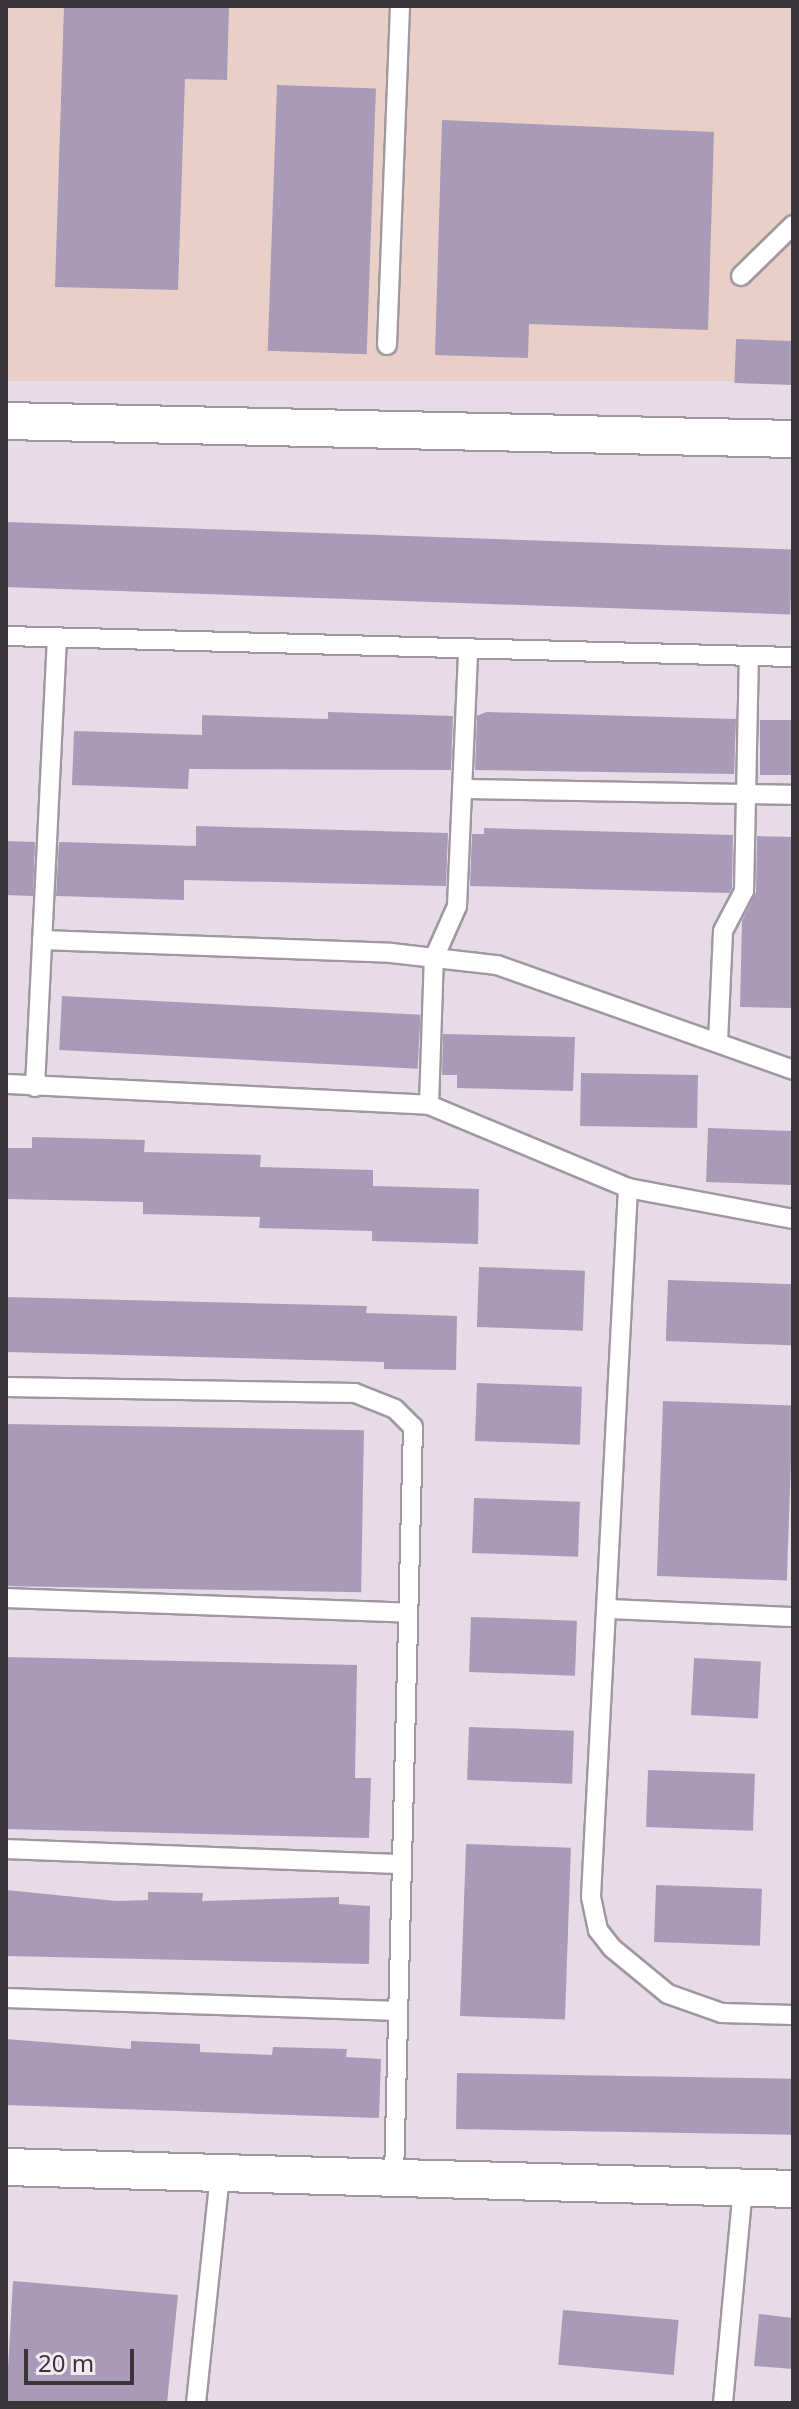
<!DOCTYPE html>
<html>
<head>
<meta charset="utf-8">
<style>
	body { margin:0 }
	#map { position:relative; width:799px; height:2409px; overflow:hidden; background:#e6dbe6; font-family:"Noto Sans",sans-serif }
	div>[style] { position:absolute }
	.commercial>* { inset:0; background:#e8cfc7; transform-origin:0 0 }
	.building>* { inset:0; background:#a99bb7; transform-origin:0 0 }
	.roads { filter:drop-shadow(2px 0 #a197a1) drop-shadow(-2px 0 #a197a1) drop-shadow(0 2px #a197a1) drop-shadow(0 -2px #a197a1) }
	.service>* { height:18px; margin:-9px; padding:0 9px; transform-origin:9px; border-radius:9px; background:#fff }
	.minor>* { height:36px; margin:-18px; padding:0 18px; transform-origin:18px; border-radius:18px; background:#fff }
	span { translate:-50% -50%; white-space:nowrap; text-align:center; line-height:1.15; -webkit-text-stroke:6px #f3e9f3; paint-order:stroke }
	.frame { position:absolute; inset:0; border:8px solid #393539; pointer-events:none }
	.scale { position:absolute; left:24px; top:2349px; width:110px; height:36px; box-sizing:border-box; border:4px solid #393539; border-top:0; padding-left:10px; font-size:24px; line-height:28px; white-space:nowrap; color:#393539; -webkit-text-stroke:6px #f3e9f3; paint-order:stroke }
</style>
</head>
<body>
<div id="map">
	<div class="commercial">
		<div style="left:6px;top:6px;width:787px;height:375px"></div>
	</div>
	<div class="building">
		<div style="clip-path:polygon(64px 6px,229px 6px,227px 80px,185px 79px,178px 290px,55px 287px)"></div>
		<div style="left:277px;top:85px;width:99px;height:266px;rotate:2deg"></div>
		<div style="clip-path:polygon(442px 120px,714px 132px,708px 330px,529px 324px,528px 358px,435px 355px)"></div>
		<div style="left:736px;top:339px;width:57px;height:44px;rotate:2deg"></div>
		<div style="left:6px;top:522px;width:787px;height:65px;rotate:2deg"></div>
		<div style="clip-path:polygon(328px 712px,453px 716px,451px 770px,189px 769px,188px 789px,72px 785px,74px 731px,202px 735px,202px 715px,328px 719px)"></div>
		<div style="clip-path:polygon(486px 712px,736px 719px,734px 774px,475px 770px,477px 716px)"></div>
		<div style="left:760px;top:720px;width:33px;height:55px"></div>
		<div style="clip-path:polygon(196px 826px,448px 833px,446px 886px,184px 880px,184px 900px,56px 896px,59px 842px,196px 846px)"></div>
		<div style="clip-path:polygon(484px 828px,733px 835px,732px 888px,729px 893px,470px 886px,472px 834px,484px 834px)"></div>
		<div style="clip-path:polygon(757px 836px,793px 837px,793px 1008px,740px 1007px,742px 921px,756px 892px)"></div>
		<div style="left:6px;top:841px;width:29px;height:54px;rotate:2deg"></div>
		<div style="left:62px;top:996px;width:359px;height:54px;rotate:3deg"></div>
		<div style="clip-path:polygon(443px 1034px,575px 1037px,573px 1091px,457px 1088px,457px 1075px,442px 1075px)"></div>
		<div style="left:581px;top:1073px;width:117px;height:53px;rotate:1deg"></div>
		<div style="left:708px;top:1128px;width:85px;height:54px;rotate:2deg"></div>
		<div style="clip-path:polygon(32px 1137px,145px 1140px,144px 1152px,261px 1155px,260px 1167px,373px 1170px,373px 1186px,479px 1189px,478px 1244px,372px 1241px,372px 1231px,259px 1228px,260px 1217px,143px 1214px,143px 1202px,6px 1199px,6px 1148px,32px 1148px)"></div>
		<div style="left:479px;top:1267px;width:106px;height:60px;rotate:2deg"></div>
		<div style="left:668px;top:1280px;width:125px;height:61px;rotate:2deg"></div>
		<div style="clip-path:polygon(6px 1297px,367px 1306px,366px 1313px,457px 1316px,456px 1370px,384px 1369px,384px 1362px,6px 1352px)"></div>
		<div style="left:477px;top:1383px;width:105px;height:58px;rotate:2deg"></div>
		<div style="left:663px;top:1401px;width:130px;height:175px;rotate:2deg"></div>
		<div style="left:6px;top:1424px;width:358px;height:162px;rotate:1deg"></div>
		<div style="left:474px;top:1498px;width:106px;height:55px;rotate:2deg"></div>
		<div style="left:471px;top:1617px;width:106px;height:55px;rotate:2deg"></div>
		<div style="clip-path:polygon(6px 1657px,357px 1665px,355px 1778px,371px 1778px,369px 1838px,6px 1829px)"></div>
		<div style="left:694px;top:1658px;width:67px;height:57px;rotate:3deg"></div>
		<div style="left:469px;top:1727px;width:105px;height:53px;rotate:2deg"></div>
		<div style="left:648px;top:1770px;width:107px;height:57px;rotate:2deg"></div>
		<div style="left:466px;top:1844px;width:105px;height:172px;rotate:2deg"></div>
		<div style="left:656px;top:1885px;width:106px;height:57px;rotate:2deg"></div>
		<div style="clip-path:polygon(6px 1890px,116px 1901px,148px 1900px,148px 1892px,203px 1893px,202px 1901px,339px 1897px,339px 1904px,370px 1906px,369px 1964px,6px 1956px)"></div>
		<div style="clip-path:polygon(6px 2039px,131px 2049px,131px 2041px,200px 2044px,200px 2052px,272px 2055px,273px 2047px,347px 2049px,346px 2057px,381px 2059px,379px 2118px,6px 2105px)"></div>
		<div style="left:457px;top:2073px;width:336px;height:56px;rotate:1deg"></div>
		<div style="clip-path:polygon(13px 2281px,178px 2295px,167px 2403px,6px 2403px)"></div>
		<div style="left:563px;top:2310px;width:116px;height:55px;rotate:5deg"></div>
		<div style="clip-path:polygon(759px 2314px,793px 2318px,793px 2369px,754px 2366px)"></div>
	</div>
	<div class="roads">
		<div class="service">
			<div style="left:741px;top:276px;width:73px;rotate:-44.4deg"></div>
			<div style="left:387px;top:345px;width:339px;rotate:-87.8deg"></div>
			<div style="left:6px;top:636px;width:787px;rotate:1.53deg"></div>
			<div style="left:462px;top:789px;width:331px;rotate:1deg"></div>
			<div style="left:42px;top:940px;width:349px;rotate:2.1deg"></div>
			<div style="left:391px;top:953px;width:107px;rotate:6.5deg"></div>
			<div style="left:497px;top:965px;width:314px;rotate:19.5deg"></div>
			<div style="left:718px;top:1042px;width:111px;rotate:-87.4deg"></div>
			<div style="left:723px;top:931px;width:45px;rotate:-62.3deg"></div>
			<div style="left:744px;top:891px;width:235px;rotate:-88.8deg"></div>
			<div style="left:6px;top:1084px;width:424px;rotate:2.8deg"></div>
			<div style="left:429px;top:1105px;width:216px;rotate:22.6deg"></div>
			<div style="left:628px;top:1188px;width:168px;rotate:10.6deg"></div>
			<div style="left:35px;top:1087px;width:450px;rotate:-87.2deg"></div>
			<div style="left:429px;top:1105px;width:147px;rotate:-88.1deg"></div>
			<div style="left:434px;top:958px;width:57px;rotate:-66.1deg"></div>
			<div style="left:457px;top:906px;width:257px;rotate:-87.5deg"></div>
			<div style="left:628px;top:1188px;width:710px;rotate:92.99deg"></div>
			<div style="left:591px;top:1897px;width:34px;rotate:78deg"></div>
			<div style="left:598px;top:1930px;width:23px;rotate:52deg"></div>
			<div style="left:612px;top:1948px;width:72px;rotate:39.4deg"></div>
			<div style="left:668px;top:1994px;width:57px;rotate:19.4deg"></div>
			<div style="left:722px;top:2013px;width:71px;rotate:1.6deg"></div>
			<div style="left:6px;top:1387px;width:349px;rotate:1deg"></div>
			<div style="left:355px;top:1393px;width:43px;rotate:21.8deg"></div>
			<div style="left:395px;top:1409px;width:25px;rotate:45deg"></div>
			<div style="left:413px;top:1427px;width:751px;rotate:91.45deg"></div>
			<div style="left:6px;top:1598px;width:402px;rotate:2.1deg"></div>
			<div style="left:607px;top:1609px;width:186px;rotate:2.5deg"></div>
			<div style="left:6px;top:1849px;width:396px;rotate:2.2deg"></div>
			<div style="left:6px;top:1998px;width:392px;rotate:1.9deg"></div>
			<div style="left:196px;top:2403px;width:231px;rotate:-84deg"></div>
			<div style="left:723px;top:2403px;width:216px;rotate:-84.7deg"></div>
		</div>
		<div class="minor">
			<div style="left:6px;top:421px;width:787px;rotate:1.31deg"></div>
			<div style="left:6px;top:2167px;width:787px;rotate:1.6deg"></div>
		</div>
	</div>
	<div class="frame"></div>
	<div class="scale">20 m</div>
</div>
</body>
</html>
